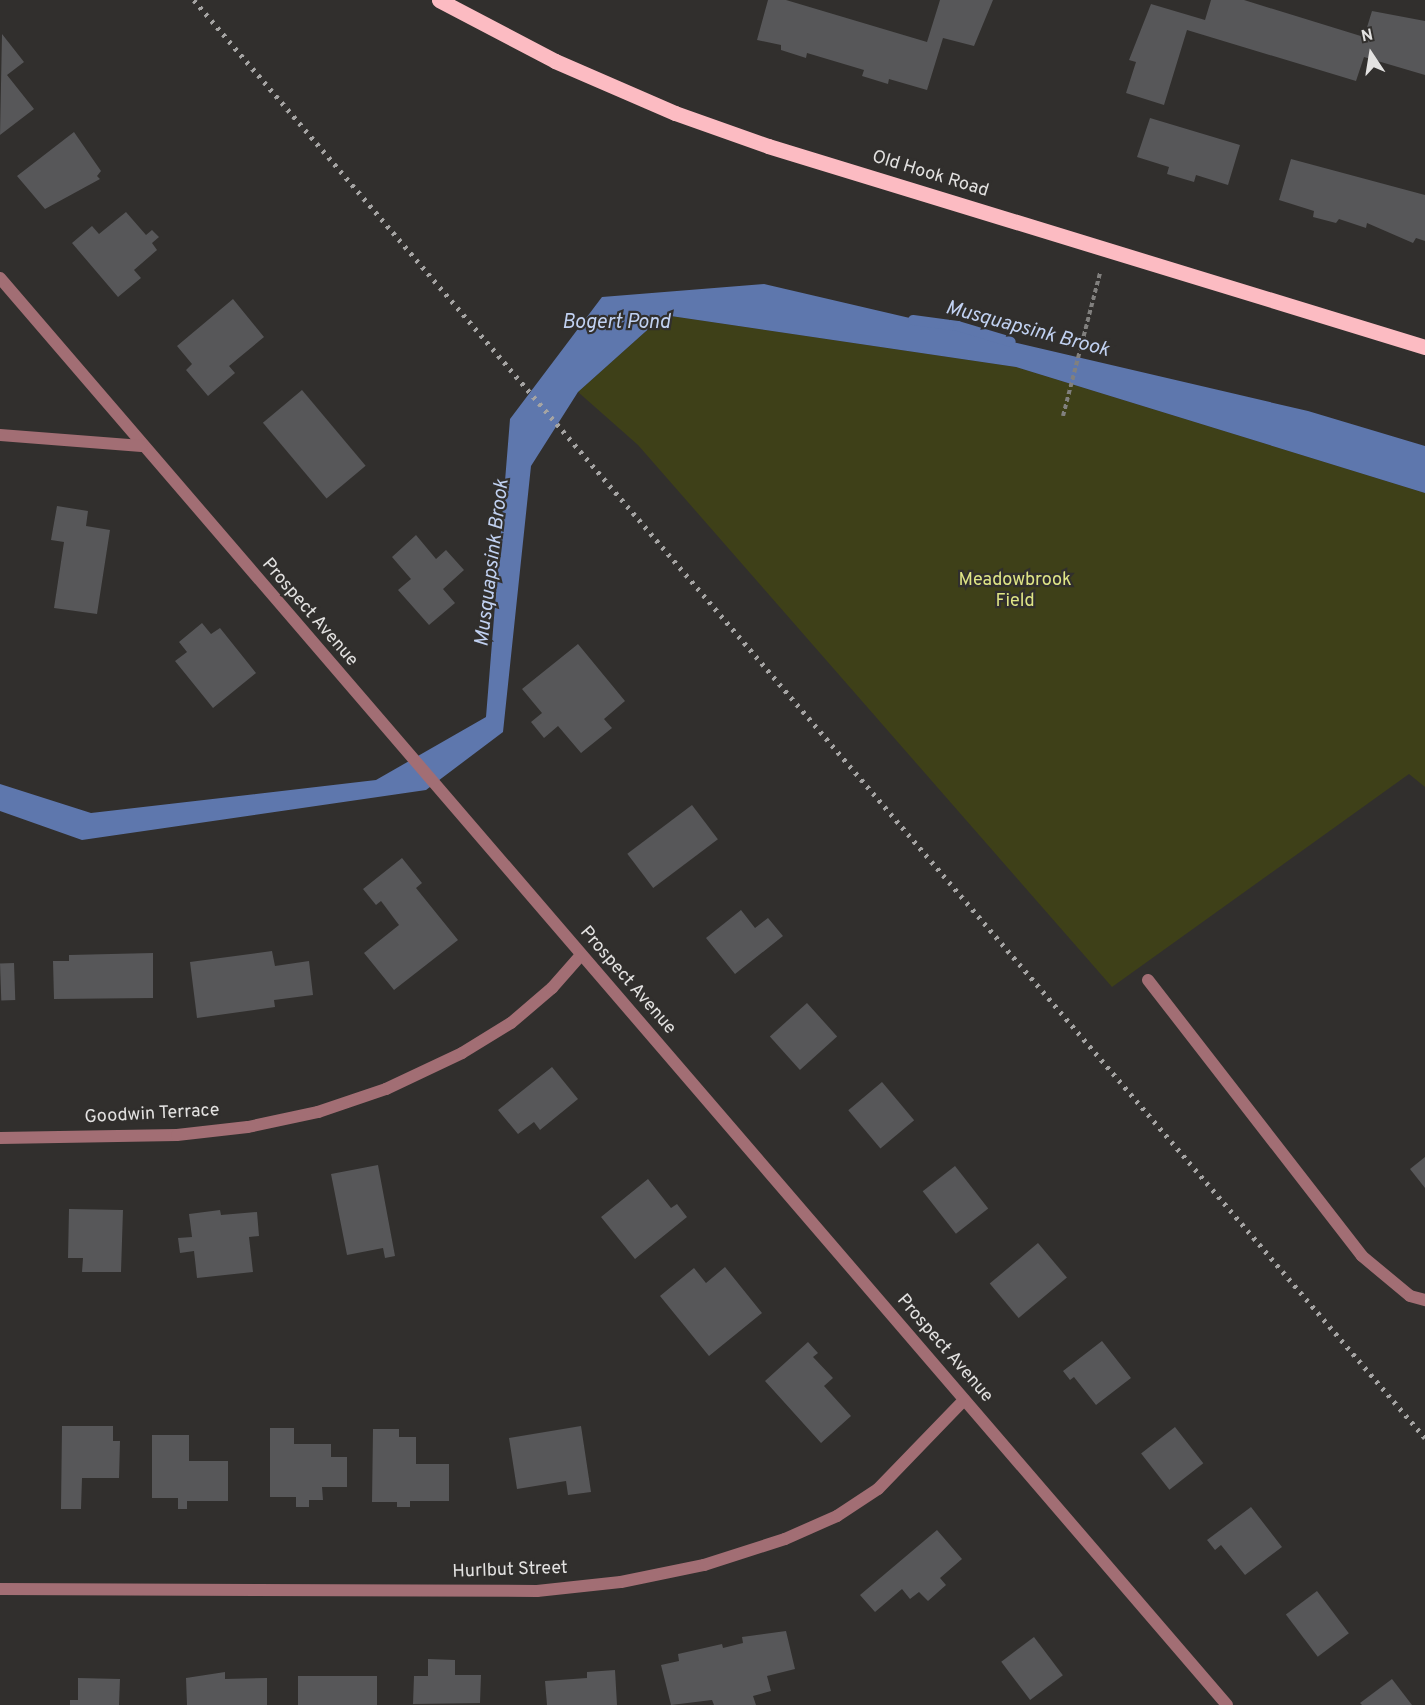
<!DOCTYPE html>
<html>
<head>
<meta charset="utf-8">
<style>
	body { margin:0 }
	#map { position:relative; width:1425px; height:1705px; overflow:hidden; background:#312f2d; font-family:Overpass,sans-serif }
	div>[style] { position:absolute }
	.green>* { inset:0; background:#3e4018 }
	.water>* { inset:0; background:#5e77ad }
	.stream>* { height:10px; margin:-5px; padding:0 5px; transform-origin:5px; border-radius:5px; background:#5e77ad }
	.building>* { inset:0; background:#575759; transform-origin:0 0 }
	.path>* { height:4px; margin-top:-2px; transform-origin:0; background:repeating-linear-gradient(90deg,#81807e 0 4.5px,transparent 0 7.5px) }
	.service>* { height:12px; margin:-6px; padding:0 6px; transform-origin:6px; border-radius:6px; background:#a26e74 }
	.minor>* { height:12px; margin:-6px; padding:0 6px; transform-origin:6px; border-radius:6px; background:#a26e74 }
	.primary>* { height:15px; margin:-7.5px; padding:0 7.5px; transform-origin:7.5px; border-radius:7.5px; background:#fcbbc2 }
	.rail>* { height:4.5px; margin-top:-2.25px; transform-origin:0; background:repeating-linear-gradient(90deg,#a5a4a3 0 3px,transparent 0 9px) }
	span { translate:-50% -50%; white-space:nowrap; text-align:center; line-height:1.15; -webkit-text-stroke:4.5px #312f2d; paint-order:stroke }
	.street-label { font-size:18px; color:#e3e2e1 }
	.park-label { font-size:18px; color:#dfe586 }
	.water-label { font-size:20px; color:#c1d1f1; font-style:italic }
	.north { position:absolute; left:1341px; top:24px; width:60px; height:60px; -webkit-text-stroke:4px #312f2d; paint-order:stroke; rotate:348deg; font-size:16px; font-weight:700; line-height:24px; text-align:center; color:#e3e2e1 }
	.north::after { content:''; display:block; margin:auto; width:21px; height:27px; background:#e3e2e1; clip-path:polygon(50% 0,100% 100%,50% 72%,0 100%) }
</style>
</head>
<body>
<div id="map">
	<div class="green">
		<div style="clip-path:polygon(664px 315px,1016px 367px,1425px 493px,1425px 787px,1409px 774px,1112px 987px,638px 445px,578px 392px)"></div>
	</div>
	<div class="water">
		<div style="clip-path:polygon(764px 284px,1308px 411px,1425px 446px,1425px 493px,1016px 367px,664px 315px,578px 392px,531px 466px,503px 732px,426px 790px,82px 840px,0 811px,0 784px,91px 813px,376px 780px,486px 717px,510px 419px,602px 297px)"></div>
	</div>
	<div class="stream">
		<div style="left:913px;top:320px;width:45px;rotate:7.6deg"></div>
		<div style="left:958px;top:326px;width:55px;rotate:16.8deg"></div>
	</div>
	<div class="building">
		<div style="clip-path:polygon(768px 0,786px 0,927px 42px,940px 0,993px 0,974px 46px,943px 38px,927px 90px,889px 79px,888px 84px,862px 76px,864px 70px,807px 53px,806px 58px,781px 50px,781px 45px,757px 40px)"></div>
		<div style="clip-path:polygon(1211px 0,1244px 0,1364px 37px,1372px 11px,1425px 21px,1425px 75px,1364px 57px,1356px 81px,1187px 30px,1164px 105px,1126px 93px,1136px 62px,1129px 60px,1151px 4px,1205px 20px)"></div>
		<div style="clip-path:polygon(2px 34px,24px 62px,7px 75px,34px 109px,0 135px)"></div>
		<div style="clip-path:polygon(1150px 118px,1240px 145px,1228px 185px,1196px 175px,1194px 182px,1167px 174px,1169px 167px,1137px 157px)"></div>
		<div style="clip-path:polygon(74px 132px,101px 171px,97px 176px,100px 179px,45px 209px,17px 176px)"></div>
		<div style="clip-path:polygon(1291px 159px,1425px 195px,1425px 241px,1416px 238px,1413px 243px,1367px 223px,1366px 228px,1339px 219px,1336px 223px,1313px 217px,1314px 211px,1279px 200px)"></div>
		<div style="clip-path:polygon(126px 212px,146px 235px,152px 230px,159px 237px,152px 243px,157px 250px,134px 270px,141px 278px,118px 297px,72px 243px,92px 226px,99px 234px)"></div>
		<div style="clip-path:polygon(233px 299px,264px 337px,229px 366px,235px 373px,208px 396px,186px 370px,192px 364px,177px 346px)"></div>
		<div style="left:302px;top:390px;width:99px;height:51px;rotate:50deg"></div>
		<div style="clip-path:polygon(57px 506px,88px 511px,86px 526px,110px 530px,97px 614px,54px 608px,64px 542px,51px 540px)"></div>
		<div style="clip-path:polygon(416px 535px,436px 559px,446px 550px,464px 570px,443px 589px,455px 603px,429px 625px,398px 590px,411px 579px,392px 557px)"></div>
		<div style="clip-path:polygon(202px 623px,211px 634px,220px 628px,256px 673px,213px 708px,175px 661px,187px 652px,179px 642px)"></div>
		<div style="clip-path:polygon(578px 644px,625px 701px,604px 719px,612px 728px,581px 753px,558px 726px,544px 738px,531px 722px,542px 713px,522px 689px)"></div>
		<div style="left:692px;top:805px;width:43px;height:81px;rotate:53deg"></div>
		<div style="clip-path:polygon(402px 858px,422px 883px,416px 888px,458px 940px,394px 990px,364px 953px,399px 925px,381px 901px,376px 905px,363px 889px)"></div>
		<div style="clip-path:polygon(741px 910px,755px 928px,768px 918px,783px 936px,735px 974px,706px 938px)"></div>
		<div style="clip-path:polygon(272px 951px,275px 966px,309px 961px,313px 995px,274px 1000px,275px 1007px,197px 1018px,190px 962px)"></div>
		<div style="clip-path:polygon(153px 953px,153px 998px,54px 999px,53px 961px,69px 961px,69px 955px)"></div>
		<div style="left:14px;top:963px;width:37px;height:14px;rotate:88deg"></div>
		<div style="left:807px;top:1003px;width:45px;height:50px;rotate:48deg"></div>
		<div style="clip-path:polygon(552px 1067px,578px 1099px,540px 1130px,534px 1122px,518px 1134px,498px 1110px)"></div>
		<div style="left:882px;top:1082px;width:50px;height:44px;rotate:50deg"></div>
		<div style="clip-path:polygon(1425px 1157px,1425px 1188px,1410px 1169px)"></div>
		<div style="clip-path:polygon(378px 1165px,395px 1256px,385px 1258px,383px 1248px,347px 1255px,331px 1174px)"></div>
		<div style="left:955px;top:1166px;width:54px;height:41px;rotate:52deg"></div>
		<div style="clip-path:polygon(648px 1179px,671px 1208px,677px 1204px,687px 1217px,635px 1259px,601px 1217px)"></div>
		<div style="clip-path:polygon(69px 1209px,123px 1210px,121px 1272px,82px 1272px,83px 1258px,68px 1258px)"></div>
		<div style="clip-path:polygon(220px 1210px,221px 1215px,257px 1212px,259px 1236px,249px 1237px,253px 1272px,197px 1278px,194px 1251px,180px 1253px,178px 1238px,192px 1237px,189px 1214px)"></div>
		<div style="left:1038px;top:1243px;width:45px;height:63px;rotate:50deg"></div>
		<div style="clip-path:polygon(725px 1267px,762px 1313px,709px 1356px,660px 1296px,694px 1268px,706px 1283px)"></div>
		<div style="clip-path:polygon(1102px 1341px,1131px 1378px,1096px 1405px,1074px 1377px,1070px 1380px,1063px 1371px)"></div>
		<div style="clip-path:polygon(808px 1342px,818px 1353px,813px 1357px,833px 1378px,824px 1386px,851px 1416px,821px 1443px,765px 1381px)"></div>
		<div style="clip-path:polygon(62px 1426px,113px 1426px,113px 1441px,120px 1441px,119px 1478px,82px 1478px,81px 1509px,61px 1509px)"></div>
		<div style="clip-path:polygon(581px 1426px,591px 1492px,568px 1495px,566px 1481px,517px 1489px,509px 1438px)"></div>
		<div style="left:1175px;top:1427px;width:46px;height:43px;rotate:52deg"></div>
		<div style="clip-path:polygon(270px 1428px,294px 1428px,294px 1444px,331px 1444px,331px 1457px,347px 1457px,347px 1487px,322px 1487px,323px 1500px,309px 1500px,309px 1507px,296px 1507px,296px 1497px,270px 1497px)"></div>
		<div style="clip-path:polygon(373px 1429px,399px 1429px,399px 1437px,416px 1437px,416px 1464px,449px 1464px,449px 1501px,410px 1501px,410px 1507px,397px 1507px,397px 1502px,372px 1502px)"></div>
		<div style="clip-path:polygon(152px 1435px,189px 1435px,189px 1461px,228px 1461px,228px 1501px,187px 1501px,187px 1509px,178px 1509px,178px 1498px,152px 1498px)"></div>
		<div style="clip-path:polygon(1251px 1507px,1282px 1547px,1245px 1575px,1221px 1545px,1215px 1550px,1207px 1540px)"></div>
		<div style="clip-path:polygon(937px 1530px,962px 1559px,940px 1578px,946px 1585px,928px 1601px,919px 1592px,910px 1599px,902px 1589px,875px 1612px,860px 1595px)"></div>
		<div style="left:1317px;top:1591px;width:53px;height:39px;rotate:53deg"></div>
		<div style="clip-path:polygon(786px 1631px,795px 1669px,767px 1676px,771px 1691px,753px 1696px,756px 1705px,714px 1705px,712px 1700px,671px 1705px,661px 1665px,679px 1661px,678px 1654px,722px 1644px,723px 1648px,743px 1643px,742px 1637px)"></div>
		<div style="left:1034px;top:1637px;width:48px;height:41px;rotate:53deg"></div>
		<div style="clip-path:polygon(428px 1659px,455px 1660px,455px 1675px,481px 1675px,480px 1703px,413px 1704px,414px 1676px,428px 1676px)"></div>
		<div style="clip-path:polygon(615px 1670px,617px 1705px,547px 1705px,545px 1681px,587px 1678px,587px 1672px)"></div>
		<div style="clip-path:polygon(225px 1672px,225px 1679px,267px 1678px,267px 1705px,187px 1705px,186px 1678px)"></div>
		<div style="left:298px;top:1676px;width:79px;height:29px"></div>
		<div style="clip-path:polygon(78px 1678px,120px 1679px,119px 1705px,70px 1705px,70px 1700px,78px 1700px)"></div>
		<div style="clip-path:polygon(1392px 1679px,1412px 1705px,1362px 1705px,1360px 1703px)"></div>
	</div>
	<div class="path">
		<div style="left:1063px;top:416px;width:148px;rotate:-75.5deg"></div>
	</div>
	<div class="service">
		<div style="left:1148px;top:980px;width:349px;rotate:52.2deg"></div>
		<div style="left:1362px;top:1256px;width:62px;rotate:39.8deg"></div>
		<div style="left:1410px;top:1296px;width:16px;rotate:15deg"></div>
	</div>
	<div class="minor">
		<div style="left:0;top:278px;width:1882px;rotate:49.31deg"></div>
		<div style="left:0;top:435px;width:142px;rotate:4.4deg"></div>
		<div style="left:0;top:1138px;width:177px;rotate:-1deg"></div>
		<div style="left:177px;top:1135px;width:71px;rotate:-6.4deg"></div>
		<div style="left:248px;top:1127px;width:72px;rotate:-12.1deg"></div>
		<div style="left:318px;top:1112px;width:72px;rotate:-18.7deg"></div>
		<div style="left:386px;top:1089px;width:84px;rotate:-25.3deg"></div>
		<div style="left:462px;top:1053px;width:57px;rotate:-31.5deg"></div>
		<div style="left:511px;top:1023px;width:54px;rotate:-40.5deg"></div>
		<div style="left:552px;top:988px;width:44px;rotate:-48.7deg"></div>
		<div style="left:0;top:1589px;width:537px;rotate:0.21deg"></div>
		<div style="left:537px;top:1591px;width:84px;rotate:-6.1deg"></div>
		<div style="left:621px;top:1582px;width:85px;rotate:-11.6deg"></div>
		<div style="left:704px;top:1565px;width:85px;rotate:-17.8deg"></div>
		<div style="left:785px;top:1539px;width:57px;rotate:-23.9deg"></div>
		<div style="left:837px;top:1516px;width:49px;rotate:-33.4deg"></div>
		<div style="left:878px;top:1489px;width:124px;rotate:-46deg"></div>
	</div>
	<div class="primary">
		<div style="left:439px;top:0;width:131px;rotate:27.7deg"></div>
		<div style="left:555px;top:61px;width:131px;rotate:23.4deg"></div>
		<div style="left:675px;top:113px;width:99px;rotate:19.5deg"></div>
		<div style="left:768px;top:146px;width:687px;rotate:17.01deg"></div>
	</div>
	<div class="rail">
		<div style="left:194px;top:0;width:1893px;rotate:49.43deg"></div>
	</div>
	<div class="street-label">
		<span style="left:930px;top:175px;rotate:17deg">Old Hook Road</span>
		<span style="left:309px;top:613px;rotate:49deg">Prospect Avenue</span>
		<span style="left:627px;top:981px;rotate:49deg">Prospect Avenue</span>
		<span style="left:152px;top:1115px;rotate:-3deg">Goodwin Terrace</span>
		<span style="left:944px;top:1349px;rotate:49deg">Prospect Avenue</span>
		<span style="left:510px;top:1571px;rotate:-2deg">Hurlbut Street</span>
	</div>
	<div class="park-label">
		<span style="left:1015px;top:592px">Meadowbrook<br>Field</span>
	</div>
	<div class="water-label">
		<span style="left:616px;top:323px">Bogert Pond</span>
		<span style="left:1027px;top:330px;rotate:15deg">Musquapsink Brook</span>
		<span style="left:493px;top:563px;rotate:-83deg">Musquapsink Brook</span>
	</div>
	<div class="north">N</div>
</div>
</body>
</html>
